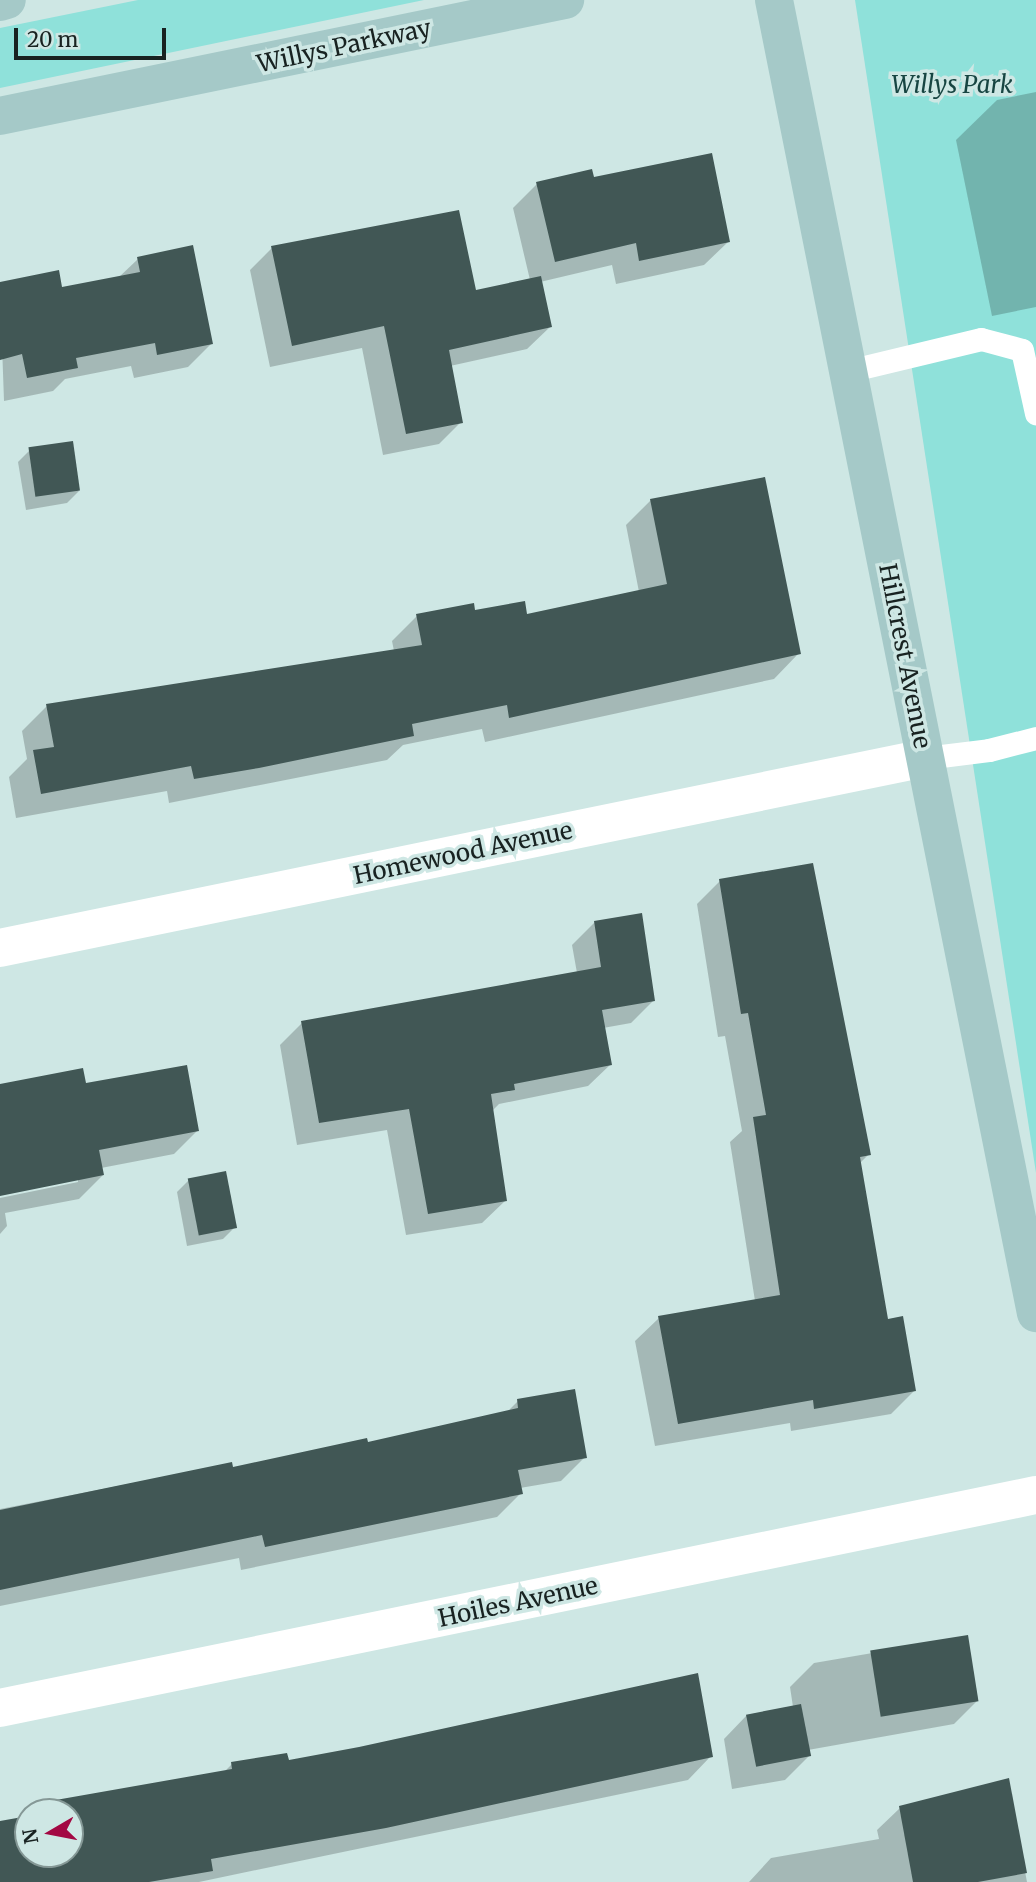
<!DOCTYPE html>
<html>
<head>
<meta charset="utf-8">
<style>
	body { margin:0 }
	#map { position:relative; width:1036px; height:1882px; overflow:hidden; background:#cee7e4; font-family:Merriweather,serif }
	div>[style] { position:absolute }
	.green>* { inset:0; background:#8fe1da }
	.shadow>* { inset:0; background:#0003 }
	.building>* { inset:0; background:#415755; transform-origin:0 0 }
	.lane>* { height:23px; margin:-11.5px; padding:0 11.5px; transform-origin:11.5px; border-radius:11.5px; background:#fff }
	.street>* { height:38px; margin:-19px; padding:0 19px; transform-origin:19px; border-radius:19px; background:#fff }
	.secondary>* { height:38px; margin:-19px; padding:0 19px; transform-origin:19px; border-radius:19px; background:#a5c9c8 }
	span { translate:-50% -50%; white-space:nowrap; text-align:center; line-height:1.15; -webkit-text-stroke:7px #cee7e4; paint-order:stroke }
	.street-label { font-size:24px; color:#182221 }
	.park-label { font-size:24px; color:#174542; font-style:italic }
	.north { position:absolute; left:14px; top:1798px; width:70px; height:70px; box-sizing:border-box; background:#cee7e4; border:2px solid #859896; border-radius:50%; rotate:260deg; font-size:19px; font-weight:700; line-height:28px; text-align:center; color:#182221 }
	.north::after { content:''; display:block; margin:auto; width:24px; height:32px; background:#a30843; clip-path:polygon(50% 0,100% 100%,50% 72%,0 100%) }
	.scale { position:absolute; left:14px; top:28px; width:152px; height:32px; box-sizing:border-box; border:4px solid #182221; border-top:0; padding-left:9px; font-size:21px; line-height:24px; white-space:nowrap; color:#182221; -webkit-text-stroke:5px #cee7e4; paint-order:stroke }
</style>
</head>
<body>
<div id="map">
	<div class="green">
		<div style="clip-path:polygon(138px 0,424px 0,0 88px,0 28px)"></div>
		<div style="clip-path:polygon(855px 0,1036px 0,1036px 1173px)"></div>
	</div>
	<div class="shadow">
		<div style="clip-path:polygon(1036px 92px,1036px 307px,992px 316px,956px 140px,997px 100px)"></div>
		<div style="clip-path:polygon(593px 179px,728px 242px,704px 265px,616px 284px,612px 265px,540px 282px,550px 327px,527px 349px,450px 366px,461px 422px,439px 444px,383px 455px,362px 348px,270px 367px,250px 270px,272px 248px,474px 292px,530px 280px,513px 208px,537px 184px)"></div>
		<div style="clip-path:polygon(138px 259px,212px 343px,188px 367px,134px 378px,131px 366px,65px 379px,53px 391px,4px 401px,0 290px,61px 289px,118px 278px)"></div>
		<div style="clip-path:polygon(30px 450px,79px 491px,67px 503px,26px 510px,18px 462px)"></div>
		<div style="clip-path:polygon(651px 500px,799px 653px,774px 679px,485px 742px,482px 729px,403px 745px,387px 760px,169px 803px,167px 791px,16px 818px,9px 777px,27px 759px,22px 731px,47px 706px,394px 651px,392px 641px,417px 616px,474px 612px,526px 616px,639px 592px,626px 525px)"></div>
		<div style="clip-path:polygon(720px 881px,869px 1154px,859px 1164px,887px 1321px,914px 1391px,891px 1414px,791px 1431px,790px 1423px,655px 1446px,635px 1341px,659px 1318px,755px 1301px,730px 1142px,742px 1131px,725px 1036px,718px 1037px,697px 904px)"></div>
		<div style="clip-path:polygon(595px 922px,653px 1001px,631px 1023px,603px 1028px,611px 1064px,588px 1086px,499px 1104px,492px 1111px,505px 1201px,482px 1223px,406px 1235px,387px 1130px,297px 1145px,280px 1045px,302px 1023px,577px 973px,572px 945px)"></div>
		<div style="clip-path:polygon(85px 1085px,197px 1131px,174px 1154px,101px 1168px,103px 1175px,79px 1199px,5px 1213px,7px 1226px,0 1234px,0 1198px,78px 1182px,78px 1179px,0 1194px,0 1156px)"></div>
		<div style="clip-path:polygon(189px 1180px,235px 1227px,223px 1239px,187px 1246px,177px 1192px)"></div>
		<div style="clip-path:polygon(518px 1401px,585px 1457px,561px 1481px,520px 1488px,521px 1493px,497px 1517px,241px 1570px,239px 1558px,0 1606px,0 1509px,231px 1464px,232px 1469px,367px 1444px,506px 1413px)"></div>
		<div style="clip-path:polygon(966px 1637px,978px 1700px,954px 1724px,808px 1750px,809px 1756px,785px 1780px,732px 1789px,724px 1739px,747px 1715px,793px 1707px,790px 1687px,814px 1663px)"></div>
		<div style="clip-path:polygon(711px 1756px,688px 1780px,199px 1882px,0 1882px,0 1822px,22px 1818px,28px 1812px,28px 1854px,70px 1854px,70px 1812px,28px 1812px,34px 1806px,223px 1773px,232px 1764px)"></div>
		<div style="clip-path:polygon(1008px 1781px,1027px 1882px,749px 1882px,771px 1858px,879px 1839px,877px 1830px,900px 1808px)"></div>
	</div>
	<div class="building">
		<div style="clip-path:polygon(712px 153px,730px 242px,639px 261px,636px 243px,555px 262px,536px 182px,592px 169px,594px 177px)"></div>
		<div style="clip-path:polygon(459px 210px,476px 290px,541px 276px,552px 327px,449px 350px,463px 423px,406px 434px,384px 326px,292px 346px,271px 246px)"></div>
		<div style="clip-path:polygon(193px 245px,213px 344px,157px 355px,155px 343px,76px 358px,78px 368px,27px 378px,22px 354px,0 360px,0 282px,59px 270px,62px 287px,140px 272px,137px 257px)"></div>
		<div style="left:73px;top:441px;width:50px;height:45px;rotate:82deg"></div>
		<div style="clip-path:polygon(765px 477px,801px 654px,509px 718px,507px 705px,412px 724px,414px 736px,259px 768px,194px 779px,191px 766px,41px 794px,33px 750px,54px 747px,46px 704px,422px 645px,416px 614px,474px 603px,475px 610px,525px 601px,527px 614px,667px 584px,650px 499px)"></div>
		<div style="clip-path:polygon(813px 863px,871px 1155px,860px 1157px,888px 1319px,903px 1316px,916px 1391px,814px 1409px,813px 1400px,678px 1424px,658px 1316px,780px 1295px,753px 1117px,766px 1115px,748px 1013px,741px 1014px,719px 879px)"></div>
		<div style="clip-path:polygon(642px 913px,655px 1001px,602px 1010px,612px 1065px,514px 1084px,515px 1090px,491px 1094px,507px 1201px,428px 1214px,409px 1109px,319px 1123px,301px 1021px,601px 967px,594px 921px)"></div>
		<div style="clip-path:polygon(187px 1065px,199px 1131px,99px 1150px,104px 1175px,0 1196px,0 1084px,83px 1068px,86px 1083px)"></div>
		<div style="left:226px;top:1171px;width:58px;height:39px;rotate:79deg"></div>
		<div style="clip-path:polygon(575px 1389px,587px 1458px,518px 1470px,523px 1494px,265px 1547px,262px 1535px,0 1590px,0 1510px,232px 1462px,233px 1467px,367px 1438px,368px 1442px,518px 1408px,517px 1399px)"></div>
		<div style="left:968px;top:1635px;width:67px;height:99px;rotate:81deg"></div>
		<div style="clip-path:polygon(698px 1673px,713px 1757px,386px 1828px,211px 1859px,213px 1871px,149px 1882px,0 1882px,0 1821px,28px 1816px,28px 1854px,70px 1854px,70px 1812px,35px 1812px,33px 1804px,232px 1769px,231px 1762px,287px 1753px,289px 1760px,359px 1747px)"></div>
		<div style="left:801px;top:1704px;width:53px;height:56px;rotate:79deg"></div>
		<div style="clip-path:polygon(1009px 1778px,1027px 1873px,978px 1882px,913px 1882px,899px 1806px)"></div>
	</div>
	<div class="lane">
		<div style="left:848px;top:371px;width:137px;rotate:-13.5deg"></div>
		<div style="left:981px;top:339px;width:42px;rotate:15deg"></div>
		<div style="left:1022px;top:350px;width:65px;rotate:77.5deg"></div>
		<div style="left:925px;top:758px;width:64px;rotate:-7.1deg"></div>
		<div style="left:989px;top:750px;width:49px;rotate:-14.3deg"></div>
	</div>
	<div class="street">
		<div style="left:0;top:948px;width:944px;rotate:-11.61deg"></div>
		<div style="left:0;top:1708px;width:1058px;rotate:-11.62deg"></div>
	</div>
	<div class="secondary">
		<div style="left:774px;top:0;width:1339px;rotate:78.72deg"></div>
		<div style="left:0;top:2px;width:7px;rotate:-16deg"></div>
		<div style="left:0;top:116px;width:577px;rotate:-11.6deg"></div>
	</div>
	<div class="street-label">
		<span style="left:344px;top:46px;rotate:-12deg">Willys Parkway</span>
		<span style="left:905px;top:656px;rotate:79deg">Hillcrest Avenue</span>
		<span style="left:463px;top:853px;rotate:-12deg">Homewood Avenue</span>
		<span style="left:518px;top:1602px;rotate:-12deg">Hoiles Avenue</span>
	</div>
	<div class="park-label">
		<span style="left:952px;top:85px">Willys Park</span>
	</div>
	<div class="north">N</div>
	<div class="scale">20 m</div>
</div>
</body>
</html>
